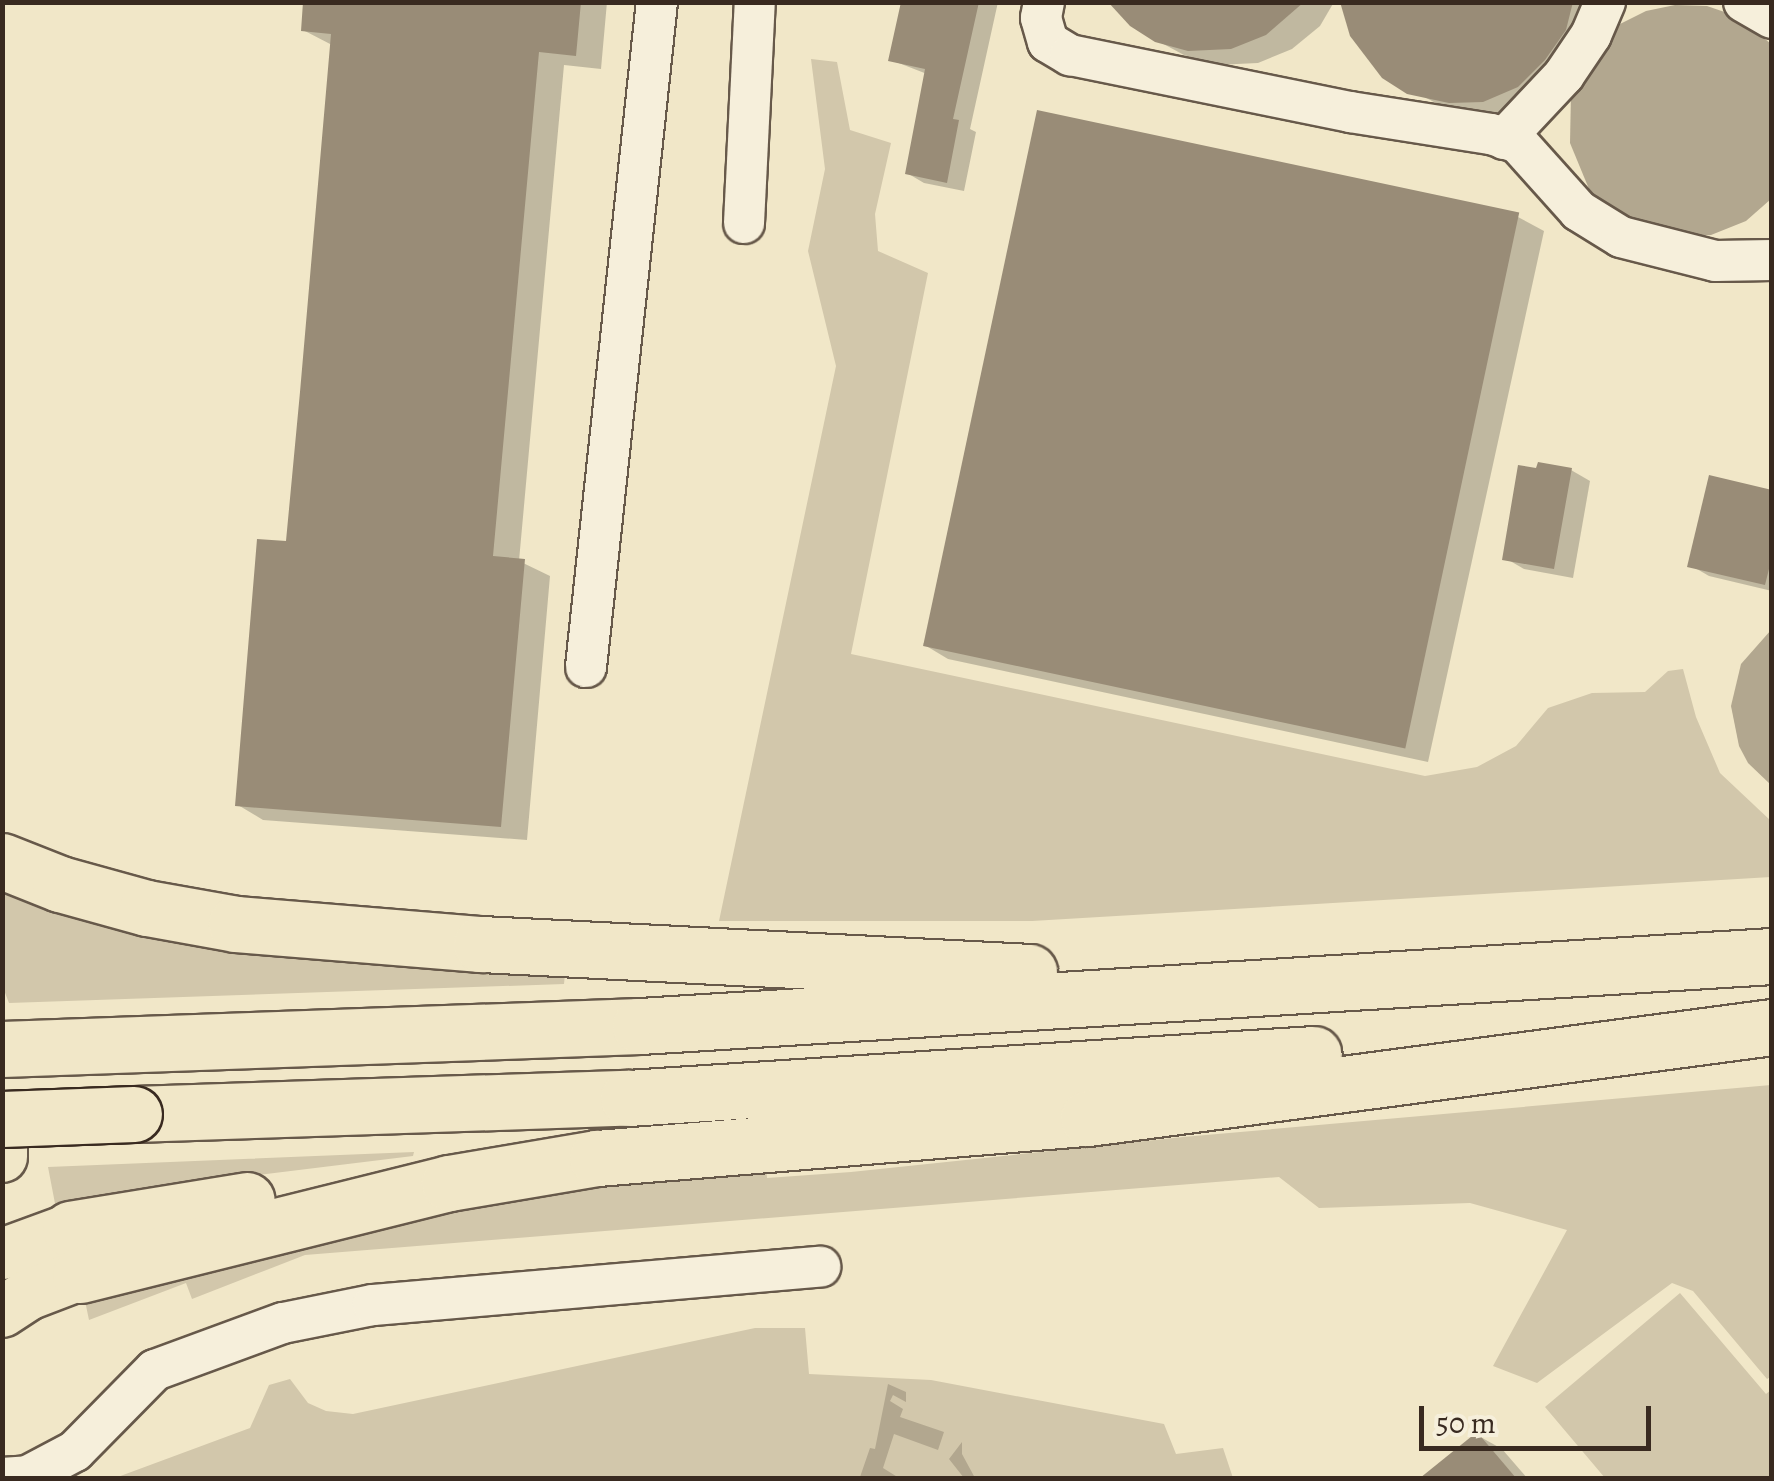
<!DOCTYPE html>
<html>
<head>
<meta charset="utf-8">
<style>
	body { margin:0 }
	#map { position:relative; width:1774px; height:1481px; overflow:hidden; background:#f1e7c8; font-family:Alegreya,serif }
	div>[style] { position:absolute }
	.green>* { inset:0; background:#d2c7ab }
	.water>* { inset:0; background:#b2a78f }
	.shadow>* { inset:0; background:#0003 }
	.building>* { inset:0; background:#998c77; transform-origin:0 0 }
	.roads { filter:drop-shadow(2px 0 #67594a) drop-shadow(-2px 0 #67594a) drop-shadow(0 2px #67594a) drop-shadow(0 -2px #67594a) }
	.minor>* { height:40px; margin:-20px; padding:0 20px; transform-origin:20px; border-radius:20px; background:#f6efdb }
	.major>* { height:50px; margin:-25px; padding:0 25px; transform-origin:25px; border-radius:25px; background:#f1e7c8 }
	.highway>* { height:55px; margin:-27.5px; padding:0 27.5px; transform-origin:27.5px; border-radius:27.5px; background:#f1e7c8 }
	.bridges { filter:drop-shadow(2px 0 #392a20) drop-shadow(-2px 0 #392a20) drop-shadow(0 2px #392a20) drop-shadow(0 -2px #392a20) }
	.highway-bridge>* { height:55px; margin:-27.5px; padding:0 27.5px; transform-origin:27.5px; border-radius:27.5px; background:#f1e7c8 }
	span { translate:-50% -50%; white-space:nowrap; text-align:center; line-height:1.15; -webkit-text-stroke:8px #f6efdb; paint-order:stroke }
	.frame { position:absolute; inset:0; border:5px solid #392a20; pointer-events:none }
	.scale { position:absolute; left:1419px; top:1406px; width:232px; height:45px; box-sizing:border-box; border:5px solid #392a20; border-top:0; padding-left:12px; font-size:30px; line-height:35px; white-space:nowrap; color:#392a20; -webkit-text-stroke:8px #f6efdb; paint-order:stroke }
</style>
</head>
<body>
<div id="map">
	<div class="green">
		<div style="clip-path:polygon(811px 59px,837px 62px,850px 130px,891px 143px,875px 214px,878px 251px,928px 273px,851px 654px,1425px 776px,1477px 767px,1516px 746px,1548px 708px,1592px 693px,1645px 692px,1668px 671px,1683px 669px,1696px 717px,1720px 773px,1771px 821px,1771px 877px,1032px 921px,719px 921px,836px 366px,808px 251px,825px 169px)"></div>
		<div style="clip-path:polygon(2px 886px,161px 936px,317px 959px,565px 974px,564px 984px,9px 1003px,2px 985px)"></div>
		<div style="clip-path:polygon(1771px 1085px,1772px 1376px,1767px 1379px,1693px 1291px,1672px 1283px,1537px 1383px,1493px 1366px,1567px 1230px,1470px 1203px,1319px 1208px,1279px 1177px,305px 1255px,192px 1299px,186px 1283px,89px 1320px,84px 1296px,537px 1193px,766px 1166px,767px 1178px,851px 1172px,1183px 1137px)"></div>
		<div style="clip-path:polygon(414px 1152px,413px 1156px,217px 1180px,57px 1214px,48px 1167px)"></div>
		<div style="clip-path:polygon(1680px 1293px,1766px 1394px,1771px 1390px,1771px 1478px,1605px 1478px,1545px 1407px)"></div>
		<div style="clip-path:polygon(755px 1328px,805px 1328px,809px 1374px,931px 1380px,1164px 1424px,1176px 1454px,1223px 1448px,1233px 1478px,115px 1478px,250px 1428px,269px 1385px,290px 1379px,308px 1403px,326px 1411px,353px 1414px)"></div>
	</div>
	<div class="water">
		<div style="clip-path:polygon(1675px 5px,1707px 6px,1739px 17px,1771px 44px,1771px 199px,1746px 221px,1711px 235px,1668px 237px,1610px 211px,1589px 189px,1570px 143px,1571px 93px,1592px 50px,1618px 25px,1646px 11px)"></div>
		<div style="clip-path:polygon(1771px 630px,1771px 785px,1748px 763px,1739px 746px,1731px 706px,1741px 664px)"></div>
		<div style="clip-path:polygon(888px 1384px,906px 1392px,906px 1402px,893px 1395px,890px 1401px,903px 1409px,900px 1417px,944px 1432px,938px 1450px,894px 1434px,883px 1468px,899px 1478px,860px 1477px,870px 1448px,875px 1449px)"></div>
		<div style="clip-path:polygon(962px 1442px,962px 1454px,975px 1478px,964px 1478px,949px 1459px)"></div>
	</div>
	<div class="shadow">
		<div style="clip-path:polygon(306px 2px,607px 2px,601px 69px,564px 65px,519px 561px,550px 576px,527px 840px,263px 820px,238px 805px,288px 544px,332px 45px,303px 30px)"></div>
		<div style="clip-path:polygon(904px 2px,998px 2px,970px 129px,976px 132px,964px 191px,924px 183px,907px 173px,927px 74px,891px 60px)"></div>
		<div style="clip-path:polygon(1112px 2px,1334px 2px,1320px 26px,1292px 49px,1258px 63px,1216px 65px,1184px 55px,1156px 40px)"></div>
		<div style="clip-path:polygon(1342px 2px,1597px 2px,1510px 115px,1457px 114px,1384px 76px,1352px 35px)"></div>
		<div style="clip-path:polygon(1518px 217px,1544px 231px,1428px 762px,948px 659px,923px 644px)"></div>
		<div style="clip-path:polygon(1571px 470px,1590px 481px,1573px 578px,1524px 569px,1505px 558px)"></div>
		<div style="clip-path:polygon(1772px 493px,1772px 591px,1709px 576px,1690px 565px)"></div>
		<div style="clip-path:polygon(1477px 1435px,1502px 1449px,1527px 1478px,1423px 1478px)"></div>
	</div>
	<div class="building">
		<div style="clip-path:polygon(303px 2px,581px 2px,576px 56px,539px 52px,493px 556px,525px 559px,501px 827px,235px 806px,257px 539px,286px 541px,300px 392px,331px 34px,301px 31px)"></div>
		<div style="clip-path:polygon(901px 2px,979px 2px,953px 119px,959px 120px,947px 183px,905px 174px,925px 69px,888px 61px)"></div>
		<div style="clip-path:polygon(1108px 2px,1304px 2px,1266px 35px,1231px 49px,1188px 51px,1155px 42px,1130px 26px)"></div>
		<div style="clip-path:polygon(1340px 2px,1573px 2px,1566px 30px,1545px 60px,1518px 87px,1483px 102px,1449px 103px,1407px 94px,1382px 78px,1350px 36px)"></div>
		<div style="left:1037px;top:110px;width:493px;height:548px;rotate:12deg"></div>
		<div style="clip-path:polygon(1538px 462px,1572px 468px,1554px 569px,1502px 560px,1518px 465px,1536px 468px)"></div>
		<div style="clip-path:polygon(1709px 475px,1772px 490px,1772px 557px,1765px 585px,1687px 567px)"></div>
		<div style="clip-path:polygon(1477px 1432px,1516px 1478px,1420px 1478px)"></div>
	</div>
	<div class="roads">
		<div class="minor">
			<div style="left:1044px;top:2px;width:16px;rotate:101deg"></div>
			<div style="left:1041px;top:18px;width:25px;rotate:74deg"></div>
			<div style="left:1048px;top:42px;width:26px;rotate:31deg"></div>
			<div style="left:1070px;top:55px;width:286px;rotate:11.5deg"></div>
			<div style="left:1350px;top:112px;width:143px;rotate:8.9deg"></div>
			<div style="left:1491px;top:134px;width:28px;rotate:18deg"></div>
			<div style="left:1518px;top:143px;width:91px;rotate:48.1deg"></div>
			<div style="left:1579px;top:211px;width:49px;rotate:31.8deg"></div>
			<div style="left:1621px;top:237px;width:97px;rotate:14.3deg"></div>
			<div style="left:1715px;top:261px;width:57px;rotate:-1deg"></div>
			<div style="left:1744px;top:2px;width:32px;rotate:30deg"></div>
			<div style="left:1504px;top:139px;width:88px;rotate:-46.8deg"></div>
			<div style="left:1564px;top:75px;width:48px;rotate:-56deg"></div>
			<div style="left:1591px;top:35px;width:36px;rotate:-67deg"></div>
			<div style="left:744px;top:223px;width:221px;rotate:-87.2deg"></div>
			<div style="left:586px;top:667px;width:669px;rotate:-83.91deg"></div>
			<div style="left:2px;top:1478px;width:26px;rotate:-4deg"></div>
			<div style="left:28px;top:1476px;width:53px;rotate:-28deg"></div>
			<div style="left:75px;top:1451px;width:114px;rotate:-45.4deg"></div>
			<div style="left:155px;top:1370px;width:136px;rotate:-20.2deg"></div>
			<div style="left:283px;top:1323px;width:92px;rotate:-11.3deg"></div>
			<div style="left:373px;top:1305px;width:449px;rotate:-4.9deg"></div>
		</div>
		<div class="major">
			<div style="left:2px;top:1118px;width:39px;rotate:90deg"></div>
			<div style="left:2px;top:1254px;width:72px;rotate:-20.2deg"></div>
			<div style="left:2px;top:1312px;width:31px;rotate:-33deg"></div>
			<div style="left:28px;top:1295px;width:56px;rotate:-21deg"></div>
		</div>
		<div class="highway">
			<div style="left:2px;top:861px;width:62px;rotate:21.6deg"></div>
			<div style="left:60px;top:884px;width:90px;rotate:15.4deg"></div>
			<div style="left:147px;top:908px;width:90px;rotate:10.2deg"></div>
			<div style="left:236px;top:924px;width:246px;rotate:4.7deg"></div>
			<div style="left:481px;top:944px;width:549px;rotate:2.92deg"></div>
			<div style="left:2px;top:1049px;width:638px;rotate:-2.06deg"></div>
			<div style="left:640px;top:1026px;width:1134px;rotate:-3.54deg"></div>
			<div style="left:134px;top:1114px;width:494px;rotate:-1.9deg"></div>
			<div style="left:628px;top:1098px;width:687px;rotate:-3.67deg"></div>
			<div style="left:70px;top:1229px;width:179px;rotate:-9.3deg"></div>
			<div style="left:80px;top:1275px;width:380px;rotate:-14deg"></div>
			<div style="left:449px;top:1183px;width:150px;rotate:-9.6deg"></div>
			<div style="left:597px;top:1158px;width:493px;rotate:-4.7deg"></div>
			<div style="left:1088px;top:1118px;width:690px;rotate:-7.58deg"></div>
		</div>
	</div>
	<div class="bridges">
		<div class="highway-bridge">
			<div style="left:2px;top:1119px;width:132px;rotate:-2.2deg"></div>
		</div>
	</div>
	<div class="frame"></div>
	<div class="scale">50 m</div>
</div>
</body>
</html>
